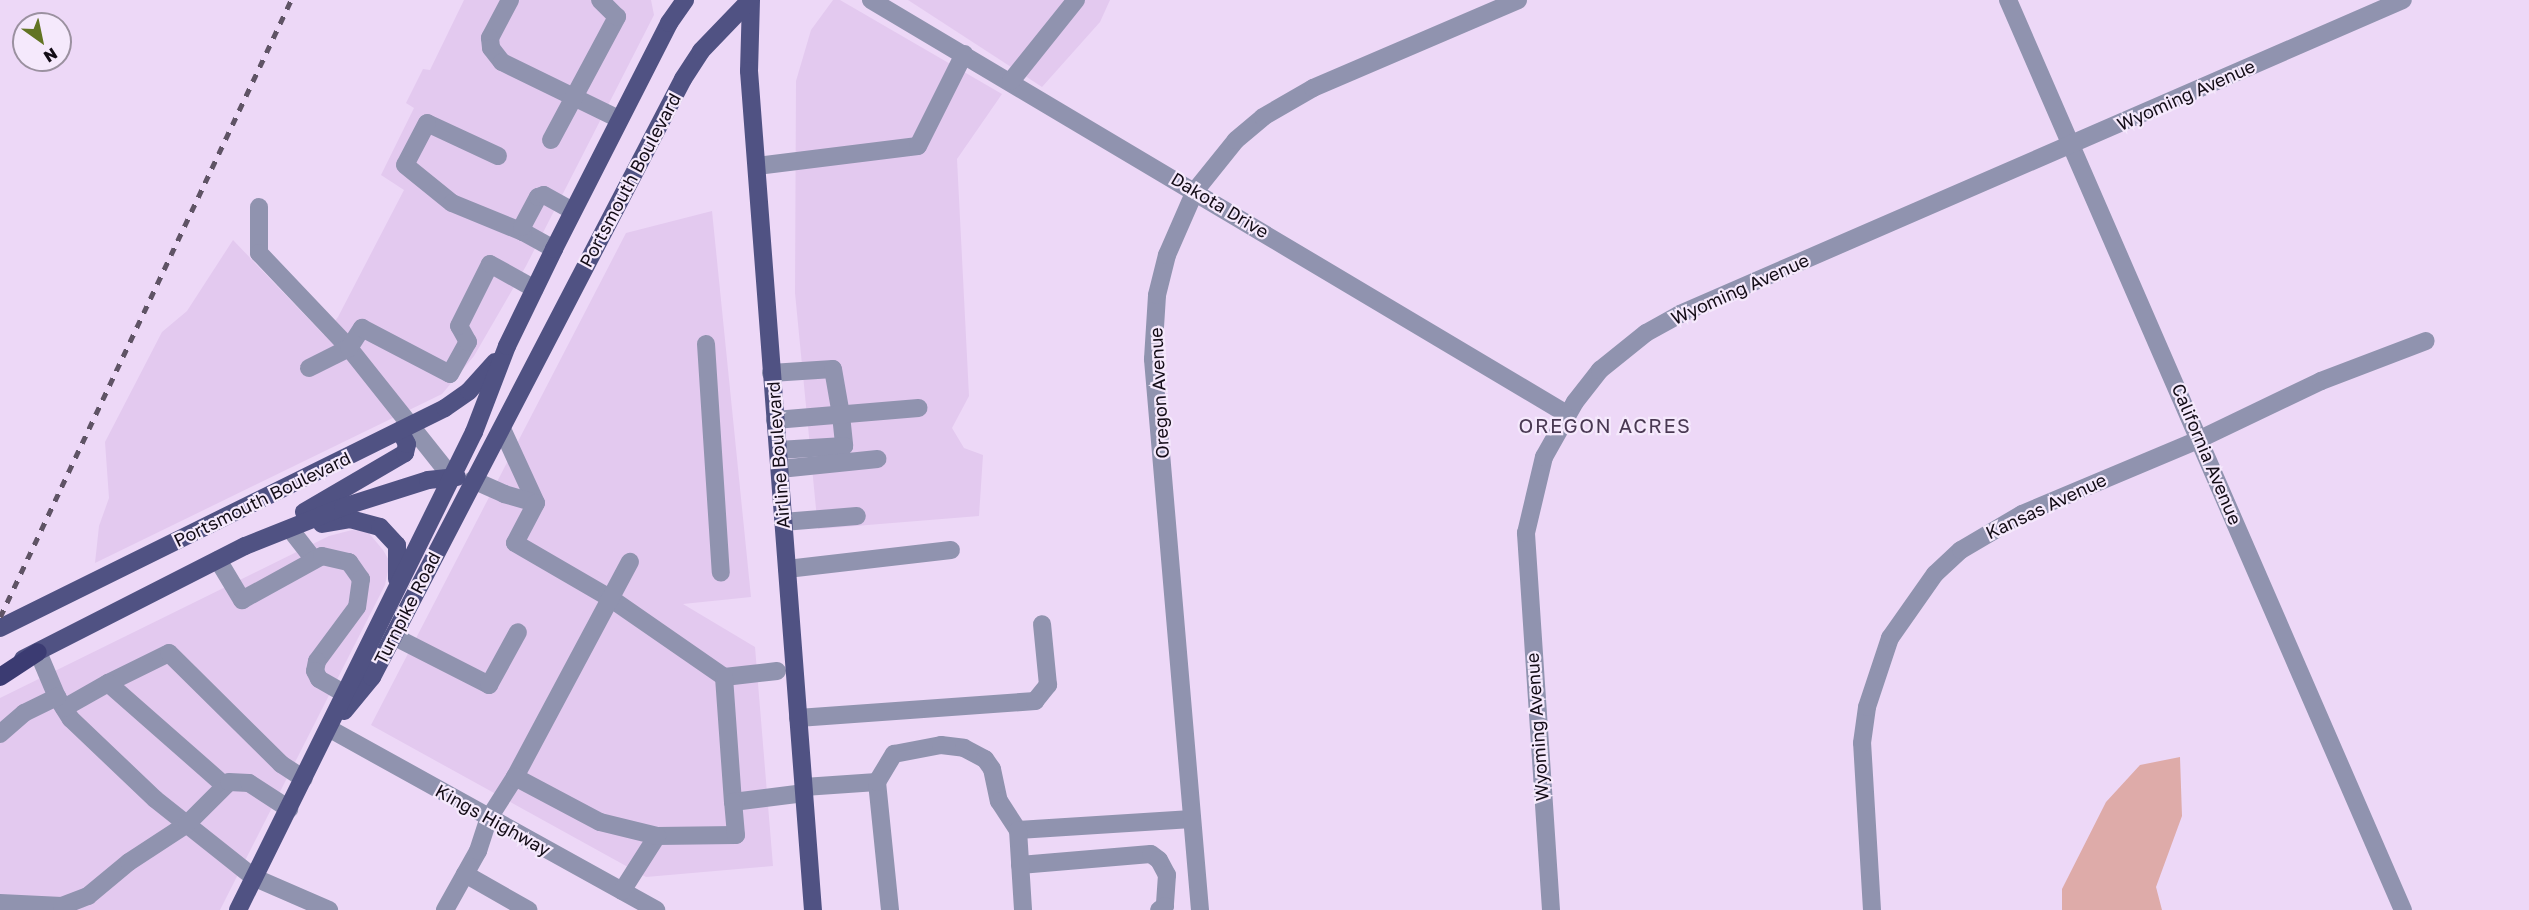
<!DOCTYPE html>
<html>
<head>
<meta charset="utf-8">
<style>
	body { margin:0 }
	#map { position:relative; width:2529px; height:910px; overflow:hidden; background:#edd8f7; font-family:"Golos Text",sans-serif }
	div>[style] { position:absolute }
	.built>* { inset:0; background:#e3c9ef }
	.green>* { inset:0; background:#deaba9 }
	.minor>* { height:18px; margin:-9px; padding:0 9px; transform-origin:9px; border-radius:9px; background:#9093af }
	.major>* { height:18px; margin:-9px; padding:0 9px; transform-origin:9px; border-radius:9px; background:#505283 }
	.highway>* { height:18px; margin:-9px; padding:0 9px; transform-origin:9px; border-radius:9px; background:#3b3b72 }
	.rail>* { height:4.5px; margin-top:-2.25px; transform-origin:0; background:repeating-linear-gradient(90deg,#5f5365 0 8px,transparent 0 16px) }
	span { translate:-50% -50%; white-space:nowrap; text-align:center; line-height:1.15; -webkit-text-stroke:4.5px #f5e9fc; paint-order:stroke }
	.street-label { font-size:18px; color:#130c16 }
	.neighbourhood-label { font-size:20px; color:#4a3953; letter-spacing:1.5px }
	.north { position:absolute; left:12px; top:12px; width:60px; height:60px; box-sizing:border-box; background:#f5e9fc; border:2px solid #9b91a0; border-radius:50%; rotate:147deg; font-size:16px; font-weight:700; line-height:24px; text-align:center; color:#130c16 }
	.north::after { content:''; display:block; margin:auto; width:21px; height:27px; background:#627423; clip-path:polygon(50% 0,100% 100%,50% 72%,0 100%) }
</style>
</head>
<body>
<div id="map">
	<div class="built">
		<div style="clip-path:polygon(464px 0,651px 0,654px 15px,526px 266px,474px 356px,442px 394px,95px 563px,99px 526px,109px 498px,105px 442px,162px 332px,187px 311px,233px 240px,324px 335px,338px 317px,404px 190px,381px 175px,414px 108px,406px 103px,423px 69px,430px 70px)"></div>
		<div style="clip-path:polygon(833px 0,840px 0,1002px 94px,957px 159px,969px 396px,952px 428px,964px 448px,983px 455px,979px 516px,818px 529px,795px 293px,796px 81px,811px 30px)"></div>
		<div style="clip-path:polygon(908px 0,1110px 0,1100px 22px,1042px 87px)"></div>
		<div style="clip-path:polygon(712px 211px,751px 597px,683px 604px,755px 647px,773px 866px,646px 877px,371px 725px,626px 233px)"></div>
		<div style="clip-path:polygon(352px 530px,368px 532px,383px 550px,390px 562px,385px 585px,220px 910px,0 910px,0 698px,329px 536px)"></div>
	</div>
	<div class="green">
		<div style="clip-path:polygon(2180px 757px,2182px 816px,2156px 887px,2162px 910px,2062px 910px,2062px 889px,2106px 802px,2140px 765px)"></div>
	</div>
	<div class="minor">
		<div style="left:510px;top:0;width:43px;rotate:117.8deg"></div>
		<div style="left:490px;top:38px;width:10px;rotate:84deg"></div>
		<div style="left:491px;top:48px;width:18px;rotate:52deg"></div>
		<div style="left:502px;top:62px;width:130px;rotate:26deg"></div>
		<div style="left:871px;top:0;width:810px;rotate:30.75deg"></div>
		<div style="left:2008px;top:0;width:992px;rotate:66.54deg"></div>
		<div style="left:1011px;top:81px;width:104px;rotate:-51.3deg"></div>
		<div style="left:551px;top:140px;width:140px;rotate:-61.8deg"></div>
		<div style="left:617px;top:17px;width:24px;rotate:-135deg"></div>
		<div style="left:498px;top:156px;width:78px;rotate:-155.1deg"></div>
		<div style="left:427px;top:123px;width:47px;rotate:117.6deg"></div>
		<div style="left:405px;top:165px;width:60px;rotate:39deg"></div>
		<div style="left:452px;top:203px;width:77px;rotate:22.2deg"></div>
		<div style="left:757px;top:166px;width:162px;rotate:-7.1deg"></div>
		<div style="left:918px;top:146px;width:103px;rotate:-63.4deg"></div>
		<div style="left:259px;top:207px;width:46px;rotate:90deg"></div>
		<div style="left:259px;top:253px;width:131px;rotate:46.5deg"></div>
		<div style="left:349px;top:348px;width:162px;rotate:51.5deg"></div>
		<div style="left:554px;top:249px;width:35px;rotate:-151deg"></div>
		<div style="left:523px;top:232px;width:5px;rotate:-101deg"></div>
		<div style="left:522px;top:227px;width:34px;rotate:-62deg"></div>
		<div style="left:538px;top:197px;width:6px;rotate:-18deg"></div>
		<div style="left:544px;top:195px;width:33px;rotate:29deg"></div>
		<div style="left:706px;top:344px;width:229px;rotate:86.3deg"></div>
		<div style="left:309px;top:368px;width:45px;rotate:-26.6deg"></div>
		<div style="left:349px;top:348px;width:24px;rotate:-57deg"></div>
		<div style="left:362px;top:328px;width:99px;rotate:27.6deg"></div>
		<div style="left:450px;top:374px;width:37px;rotate:-61deg"></div>
		<div style="left:468px;top:342px;width:18px;rotate:-119deg"></div>
		<div style="left:459px;top:326px;width:69px;rotate:-63.4deg"></div>
		<div style="left:490px;top:264px;width:51px;rotate:29.1deg"></div>
		<div style="left:771px;top:373px;width:62px;rotate:-3.7deg"></div>
		<div style="left:833px;top:369px;width:47px;rotate:80.1deg"></div>
		<div style="left:841px;top:415px;width:31px;rotate:84deg"></div>
		<div style="left:844px;top:446px;width:66px;rotate:176.5deg"></div>
		<div style="left:775px;top:420px;width:144px;rotate:-4.8deg"></div>
		<div style="left:503px;top:431px;width:79px;rotate:65.4deg"></div>
		<div style="left:780px;top:469px;width:98px;rotate:-5.9deg"></div>
		<div style="left:473px;top:480px;width:34px;rotate:24deg"></div>
		<div style="left:504px;top:494px;width:33px;rotate:16deg"></div>
		<div style="left:536px;top:503px;width:45px;rotate:117.7deg"></div>
		<div style="left:515px;top:543px;width:110px;rotate:30.1deg"></div>
		<div style="left:610px;top:598px;width:139px;rotate:34.7deg"></div>
		<div style="left:783px;top:522px;width:74px;rotate:-4.6deg"></div>
		<div style="left:290px;top:529px;width:39px;rotate:52deg"></div>
		<div style="left:218px;top:560px;width:47px;rotate:59deg"></div>
		<div style="left:242px;top:600px;width:91px;rotate:-28.8deg"></div>
		<div style="left:322px;top:556px;width:28px;rotate:13deg"></div>
		<div style="left:349px;top:562px;width:21px;rotate:55deg"></div>
		<div style="left:361px;top:579px;width:28px;rotate:98deg"></div>
		<div style="left:357px;top:607px;width:67px;rotate:126.5deg"></div>
		<div style="left:317px;top:661px;width:10px;rotate:101deg"></div>
		<div style="left:315px;top:671px;width:9px;rotate:63deg"></div>
		<div style="left:319px;top:679px;width:40px;rotate:29.7deg"></div>
		<div style="left:787px;top:569px;width:165px;rotate:-6.6deg"></div>
		<div style="left:393px;top:636px;width:108px;rotate:27deg"></div>
		<div style="left:489px;top:685px;width:60px;rotate:-61.3deg"></div>
		<div style="left:38px;top:652px;width:49px;rotate:67.1deg"></div>
		<div style="left:57px;top:697px;width:26px;rotate:58deg"></div>
		<div style="left:71px;top:719px;width:116px;rotate:43.6deg"></div>
		<div style="left:155px;top:799px;width:125px;rotate:38.5deg"></div>
		<div style="left:253px;top:877px;width:83px;rotate:23.5deg"></div>
		<div style="left:777px;top:671px;width:53px;rotate:173.5deg"></div>
		<div style="left:724px;top:677px;width:125px;rotate:85.9deg"></div>
		<div style="left:733px;top:802px;width:72px;rotate:-7.2deg"></div>
		<div style="left:108px;top:683px;width:68px;rotate:-26.2deg"></div>
		<div style="left:169px;top:653px;width:158px;rotate:44.7deg"></div>
		<div style="left:281px;top:764px;width:27px;rotate:33deg"></div>
		<div style="left:64px;top:708px;width:51px;rotate:-29.6deg"></div>
		<div style="left:108px;top:683px;width:154px;rotate:41.3deg"></div>
		<div style="left:798px;top:718px;width:238px;rotate:-4.1deg"></div>
		<div style="left:1035px;top:701px;width:21px;rotate:-51deg"></div>
		<div style="left:1048px;top:685px;width:61px;rotate:-95.6deg"></div>
		<div style="left:330px;top:729px;width:373px;rotate:29deg"></div>
		<div style="left:0;top:734px;width:32px;rotate:-41deg"></div>
		<div style="left:24px;top:713px;width:37px;rotate:-26deg"></div>
		<div style="left:515px;top:777px;width:244px;rotate:-61.9deg"></div>
		<div style="left:804px;top:787px;width:73px;rotate:-3.9deg"></div>
		<div style="left:1018px;top:830px;width:174px;rotate:-3.6deg"></div>
		<div style="left:1020px;top:865px;width:131px;rotate:-4.8deg"></div>
		<div style="left:1151px;top:854px;width:10px;rotate:37deg"></div>
		<div style="left:1159px;top:860px;width:17px;rotate:62deg"></div>
		<div style="left:1167px;top:875px;width:31px;rotate:94deg"></div>
		<div style="left:1165px;top:906px;width:7px;rotate:146deg"></div>
		<div style="left:465px;top:874px;width:73px;rotate:29.7deg"></div>
		<div style="left:622px;top:891px;width:65px;rotate:-57.5deg"></div>
		<div style="left:657px;top:836px;width:79px;rotate:-0.7deg"></div>
		<div style="left:736px;top:835px;width:33px;rotate:-95deg"></div>
		<div style="left:0;top:903px;width:62px;rotate:2.8deg"></div>
		<div style="left:62px;top:906px;width:28px;rotate:-21deg"></div>
		<div style="left:88px;top:896px;width:53px;rotate:-39.7deg"></div>
		<div style="left:129px;top:862px;width:69px;rotate:-33.2deg"></div>
		<div style="left:187px;top:824px;width:59px;rotate:-45deg"></div>
		<div style="left:229px;top:782px;width:20px;rotate:3deg"></div>
		<div style="left:249px;top:783px;width:48px;rotate:33deg"></div>
		<div style="left:445px;top:910px;width:68px;rotate:-60.8deg"></div>
		<div style="left:478px;top:851px;width:35px;rotate:-72deg"></div>
		<div style="left:489px;top:818px;width:49px;rotate:-57.6deg"></div>
		<div style="left:515px;top:777px;width:96px;rotate:27.9deg"></div>
		<div style="left:600px;top:822px;width:59px;rotate:13.8deg"></div>
		<div style="left:890px;top:910px;width:129px;rotate:-95.8deg"></div>
		<div style="left:877px;top:782px;width:33px;rotate:-59deg"></div>
		<div style="left:894px;top:754px;width:48px;rotate:-10.8deg"></div>
		<div style="left:941px;top:745px;width:23px;rotate:7deg"></div>
		<div style="left:964px;top:748px;width:24px;rotate:28deg"></div>
		<div style="left:985px;top:759px;width:12px;rotate:55deg"></div>
		<div style="left:992px;top:769px;width:33px;rotate:78deg"></div>
		<div style="left:999px;top:801px;width:35px;rotate:57deg"></div>
		<div style="left:1018px;top:830px;width:80px;rotate:86.4deg"></div>
		<div style="left:1200px;top:910px;width:553px;rotate:-94.88deg"></div>
		<div style="left:1153px;top:359px;width:64px;rotate:-86.4deg"></div>
		<div style="left:1157px;top:295px;width:41px;rotate:-76deg"></div>
		<div style="left:1167px;top:255px;width:70px;rotate:-66.4deg"></div>
		<div style="left:1195px;top:191px;width:65px;rotate:-51.2deg"></div>
		<div style="left:1236px;top:140px;width:35px;rotate:-40deg"></div>
		<div style="left:1263px;top:117px;width:58px;rotate:-30.1deg"></div>
		<div style="left:1313px;top:88px;width:223px;rotate:-23.2deg"></div>
		<div style="left:1551px;top:910px;width:378px;rotate:-93.8deg"></div>
		<div style="left:1526px;top:533px;width:78px;rotate:-76.7deg"></div>
		<div style="left:1544px;top:457px;width:63px;rotate:-60.6deg"></div>
		<div style="left:1575px;top:402px;width:41px;rotate:-52deg"></div>
		<div style="left:1600px;top:370px;width:59px;rotate:-38.8deg"></div>
		<div style="left:1646px;top:333px;width:39px;rotate:-29deg"></div>
		<div style="left:1680px;top:314px;width:788px;rotate:-23.48deg"></div>
		<div style="left:1872px;top:910px;width:167px;rotate:-93.4deg"></div>
		<div style="left:1862px;top:743px;width:36px;rotate:-82deg"></div>
		<div style="left:1867px;top:707px;width:73px;rotate:-71.6deg"></div>
		<div style="left:1890px;top:638px;width:78px;rotate:-54.9deg"></div>
		<div style="left:1935px;top:574px;width:35px;rotate:-43deg"></div>
		<div style="left:1961px;top:550px;width:71px;rotate:-30.5deg"></div>
		<div style="left:2022px;top:514px;width:193px;rotate:-22.8deg"></div>
		<div style="left:2200px;top:439px;width:134px;rotate:-25.6deg"></div>
		<div style="left:2321px;top:381px;width:112px;rotate:-20.9deg"></div>
	</div>
	<div class="major">
		<div style="left:751px;top:0;width:71px;rotate:91.6deg"></div>
		<div style="left:749px;top:71px;width:841px;rotate:85.64deg"></div>
		<div style="left:304px;top:512px;width:117px;rotate:-30.3deg"></div>
		<div style="left:405px;top:453px;width:9px;rotate:-77deg"></div>
		<div style="left:407px;top:444px;width:15px;rotate:-118deg"></div>
		<div style="left:322px;top:524px;width:28px;rotate:-10deg"></div>
		<div style="left:350px;top:519px;width:31px;rotate:15deg"></div>
		<div style="left:380px;top:527px;width:25px;rotate:47deg"></div>
		<div style="left:397px;top:545px;width:34px;rotate:90deg"></div>
		<div style="left:0;top:628px;width:496px;rotate:-26.3deg"></div>
		<div style="left:445px;top:408px;width:29px;rotate:-35deg"></div>
		<div style="left:469px;top:391px;width:39px;rotate:-48deg"></div>
		<div style="left:23px;top:659px;width:249px;rotate:-27deg"></div>
		<div style="left:245px;top:546px;width:105px;rotate:-21.7deg"></div>
		<div style="left:343px;top:507px;width:89px;rotate:-17.6deg"></div>
		<div style="left:428px;top:480px;width:29px;rotate:-6deg"></div>
		<div style="left:344px;top:711px;width:44px;rotate:-50.5deg"></div>
		<div style="left:372px;top:677px;width:674px;rotate:-62.52deg"></div>
		<div style="left:683px;top:79px;width:33px;rotate:-57deg"></div>
		<div style="left:701px;top:51px;width:71px;rotate:-46.1deg"></div>
		<div style="left:238px;top:910px;width:533px;rotate:-63.72deg"></div>
		<div style="left:474px;top:432px;width:92px;rotate:-69deg"></div>
		<div style="left:507px;top:346px;width:108px;rotate:-64.1deg"></div>
		<div style="left:554px;top:249px;width:254px;rotate:-63deg"></div>
		<div style="left:669px;top:23px;width:28px;rotate:-55deg"></div>
	</div>
	<div class="highway">
		<div style="left:0;top:677px;width:45px;rotate:-33.3deg"></div>
	</div>
	<div class="rail">
		<div style="left:0;top:617px;width:682px;rotate:-64.75deg"></div>
	</div>
	<div class="street-label">
		<span style="left:2186px;top:95px;rotate:-24deg">Wyoming Avenue</span>
		<span style="left:630px;top:180px;rotate:-62deg">Portsmouth Boulevard</span>
		<span style="left:1220px;top:205px;rotate:31deg">Dakota Drive</span>
		<span style="left:1740px;top:289px;rotate:-24deg">Wyoming Avenue</span>
		<span style="left:1159px;top:393px;rotate:-93deg">Oregon Avenue</span>
		<span style="left:2207px;top:454px;rotate:67deg">California Avenue</span>
		<span style="left:778px;top:455px;rotate:-94deg">Airline Boulevard</span>
		<span style="left:262px;top:499px;rotate:-26deg">Portsmouth Boulevard</span>
		<span style="left:2046px;top:506px;rotate:-25deg">Kansas Avenue</span>
		<span style="left:407px;top:608px;rotate:-63deg">Turnpike Road</span>
		<span style="left:1537px;top:727px;rotate:-94deg">Wyoming Avenue</span>
		<span style="left:493px;top:820px;rotate:29deg">Kings Highway</span>
	</div>
	<div class="neighbourhood-label">
		<span style="left:1605px;top:425px">OREGON ACRES</span>
	</div>
	<div class="north">N</div>
</div>
</body>
</html>
